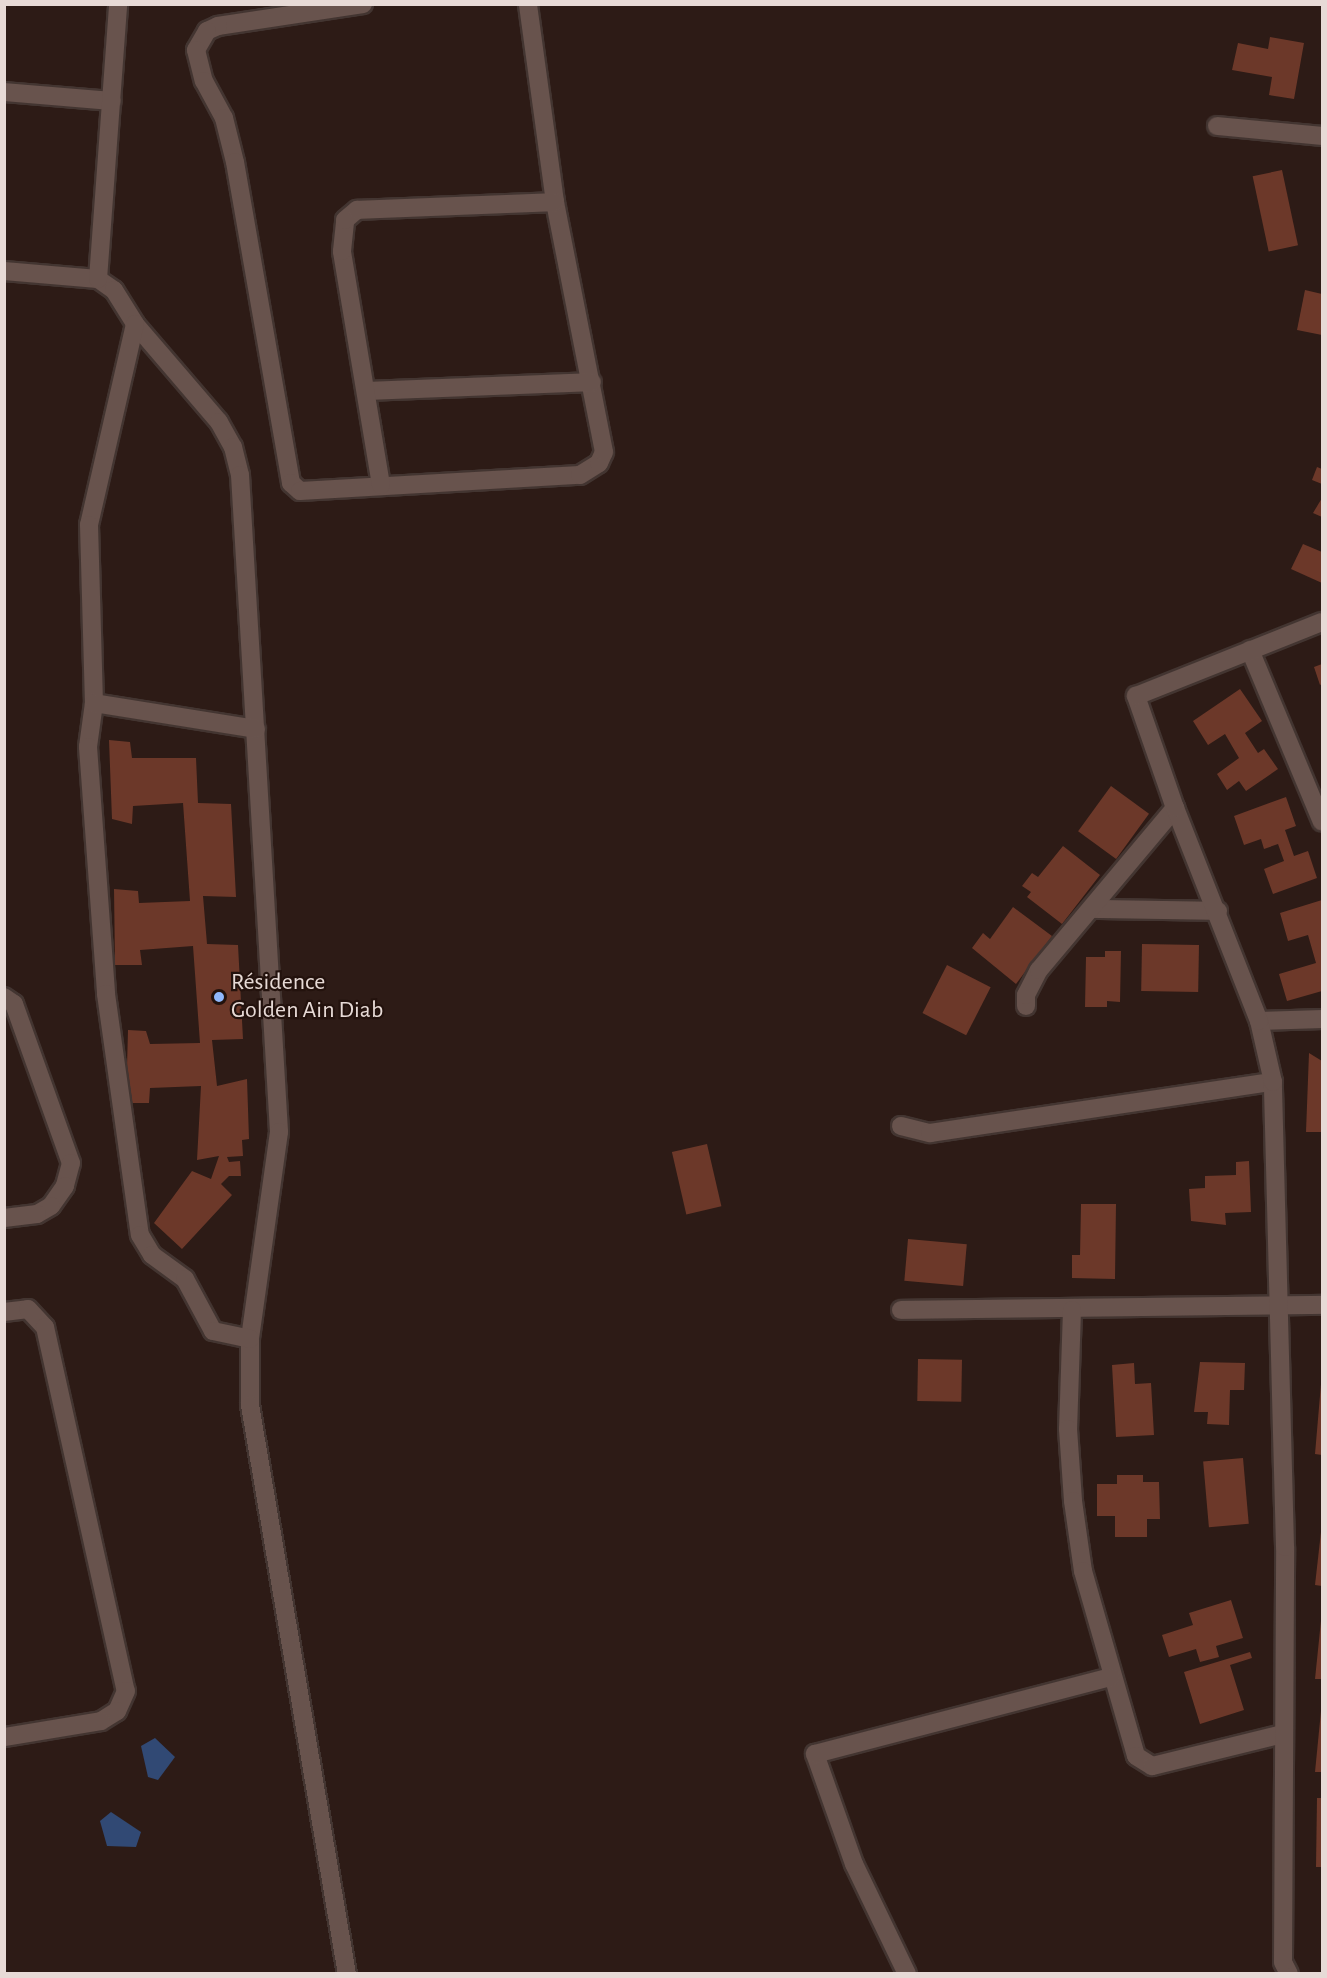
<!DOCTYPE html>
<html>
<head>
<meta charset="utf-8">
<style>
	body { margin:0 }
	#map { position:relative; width:1327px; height:1978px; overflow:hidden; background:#2d1b16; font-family:"Alegreya Sans",sans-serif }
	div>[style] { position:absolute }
	.water>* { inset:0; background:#314974 }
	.building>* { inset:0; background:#6c3829; transform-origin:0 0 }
	.roads { filter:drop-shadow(2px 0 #433531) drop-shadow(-2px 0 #433531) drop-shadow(0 2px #433531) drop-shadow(0 -2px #433531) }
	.street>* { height:18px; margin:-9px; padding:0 9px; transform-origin:9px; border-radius:9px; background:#68534d }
	.dots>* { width:16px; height:16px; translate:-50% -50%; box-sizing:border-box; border:3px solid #23120d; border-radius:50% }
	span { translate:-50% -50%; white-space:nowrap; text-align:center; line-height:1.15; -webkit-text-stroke:4.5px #23120d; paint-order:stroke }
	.poi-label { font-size:24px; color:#e7dad6 }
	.left { translate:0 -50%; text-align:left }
	.frame { position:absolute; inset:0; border:6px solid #e7dad6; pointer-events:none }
</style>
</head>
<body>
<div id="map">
	<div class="water">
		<div style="clip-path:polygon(155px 1738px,175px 1757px,158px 1780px,148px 1777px,141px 1746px)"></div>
		<div style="clip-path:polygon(111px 1812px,141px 1832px,136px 1847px,107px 1846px,100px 1821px)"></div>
	</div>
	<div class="building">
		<div style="clip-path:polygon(1270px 37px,1304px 43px,1294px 99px,1269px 95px,1272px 77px,1232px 70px,1238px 43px,1268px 49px)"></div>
		<div style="left:1282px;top:170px;width:77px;height:30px;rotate:78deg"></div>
		<div style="clip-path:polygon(1305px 290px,1322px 294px,1322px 335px,1297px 330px)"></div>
		<div style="clip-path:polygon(1317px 467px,1322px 469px,1322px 484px,1312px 480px)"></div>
		<div style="clip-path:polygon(1322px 498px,1322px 517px,1313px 513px)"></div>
		<div style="clip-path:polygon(1303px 544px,1322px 552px,1322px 583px,1291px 569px)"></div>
		<div style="clip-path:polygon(1322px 664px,1322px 684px,1320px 685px,1314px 667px)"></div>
		<div style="clip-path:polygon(1240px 689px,1262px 721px,1245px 733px,1258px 753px,1264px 749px,1278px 769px,1246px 791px,1239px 781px,1227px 790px,1217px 774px,1239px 758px,1225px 734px,1208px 745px,1193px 721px)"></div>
		<div style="clip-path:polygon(109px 740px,130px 742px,132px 758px,196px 758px,198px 803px,231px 804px,236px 897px,203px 896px,207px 944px,238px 945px,243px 1039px,212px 1040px,217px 1086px,247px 1079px,249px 1139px,242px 1140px,243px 1156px,227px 1157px,229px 1162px,240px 1161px,241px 1176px,229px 1176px,221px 1184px,232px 1195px,182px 1249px,154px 1223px,192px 1171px,211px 1179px,219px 1156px,197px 1160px,201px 1086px,150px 1088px,149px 1103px,126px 1103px,128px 1030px,146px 1031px,150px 1044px,200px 1043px,193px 946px,140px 950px,142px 965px,115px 965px,114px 889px,138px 891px,139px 903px,190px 901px,183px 803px,133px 806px,132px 824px,112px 819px)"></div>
		<div style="left:1111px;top:786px;width:47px;height:56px;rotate:36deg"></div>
		<div style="clip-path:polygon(1286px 797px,1296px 826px,1285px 830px,1294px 856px,1308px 851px,1317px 878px,1273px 894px,1264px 869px,1284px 861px,1278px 844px,1264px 849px,1261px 839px,1244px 845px,1234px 816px)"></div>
		<div style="clip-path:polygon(1063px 846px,1100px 875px,1062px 924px,1027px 897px,1031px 892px,1022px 886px,1032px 873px,1038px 877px)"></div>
		<div style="clip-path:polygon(1322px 900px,1322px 991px,1287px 1001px,1279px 974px,1316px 963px,1308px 935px,1288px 941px,1280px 913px)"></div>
		<div style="clip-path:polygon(1013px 907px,1052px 936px,1016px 984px,972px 948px,983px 933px,990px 939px)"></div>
		<div style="left:1142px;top:944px;width:57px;height:47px;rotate:1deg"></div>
		<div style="clip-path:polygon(1105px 951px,1121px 951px,1120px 1002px,1107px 1001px,1107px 1007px,1085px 1007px,1086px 957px,1105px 957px)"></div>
		<div style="left:947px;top:965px;width:49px;height:54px;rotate:27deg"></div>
		<div style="clip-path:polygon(1309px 1053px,1322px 1061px,1322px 1132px,1306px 1132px)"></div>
		<div style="left:707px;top:1144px;width:64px;height:36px;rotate:77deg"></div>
		<div style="clip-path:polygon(1249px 1161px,1251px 1212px,1225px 1213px,1226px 1225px,1191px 1221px,1189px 1189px,1205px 1188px,1205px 1176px,1236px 1175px,1236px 1162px)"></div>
		<div style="clip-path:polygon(1081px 1204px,1116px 1204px,1115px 1279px,1072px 1278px,1072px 1255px,1080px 1255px)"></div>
		<div style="left:908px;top:1239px;width:59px;height:42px;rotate:5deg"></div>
		<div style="left:918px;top:1359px;width:44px;height:42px;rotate:1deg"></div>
		<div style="clip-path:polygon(1200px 1362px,1245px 1363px,1244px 1390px,1230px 1390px,1229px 1425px,1207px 1424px,1208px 1412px,1194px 1412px)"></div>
		<div style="clip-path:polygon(1134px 1363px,1135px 1384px,1151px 1383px,1154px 1435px,1116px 1437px,1112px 1365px)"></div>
		<div style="clip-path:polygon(1321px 1384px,1322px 1384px,1322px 1455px,1315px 1454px)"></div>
		<div style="left:1243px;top:1458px;width:66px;height:40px;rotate:85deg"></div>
		<div style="clip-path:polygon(1117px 1475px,1143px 1475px,1143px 1482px,1159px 1482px,1160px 1519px,1147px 1519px,1147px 1537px,1115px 1537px,1115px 1516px,1097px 1516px,1097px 1484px,1117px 1484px)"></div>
		<div style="clip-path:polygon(1322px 1523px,1322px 1586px,1315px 1585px)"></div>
		<div style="clip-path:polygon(1231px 1600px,1243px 1638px,1216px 1646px,1219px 1657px,1200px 1662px,1196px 1649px,1169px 1657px,1162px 1635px,1193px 1625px,1189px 1613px)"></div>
		<div style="clip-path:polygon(1322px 1611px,1322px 1679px,1315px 1679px)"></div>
		<div style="clip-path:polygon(1250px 1652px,1252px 1658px,1230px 1665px,1244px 1710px,1200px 1724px,1184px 1672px)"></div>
		<div style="clip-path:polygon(1321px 1711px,1322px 1711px,1322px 1772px,1315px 1772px)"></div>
		<div style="clip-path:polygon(1317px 1798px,1322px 1798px,1322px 1867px,1316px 1867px)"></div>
	</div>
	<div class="roads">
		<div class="street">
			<div style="left:363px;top:4px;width:147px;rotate:171.4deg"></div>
			<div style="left:218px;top:26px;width:12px;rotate:156deg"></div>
			<div style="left:207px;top:31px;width:22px;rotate:120deg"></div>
			<div style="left:196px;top:50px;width:32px;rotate:76deg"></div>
			<div style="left:204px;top:81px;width:42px;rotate:61.6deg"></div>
			<div style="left:224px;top:118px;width:45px;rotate:76deg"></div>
			<div style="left:235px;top:162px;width:326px;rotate:80.1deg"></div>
			<div style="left:291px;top:483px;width:12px;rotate:42deg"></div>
			<div style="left:300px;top:491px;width:280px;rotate:-3.3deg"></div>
			<div style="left:580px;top:475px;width:22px;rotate:-32deg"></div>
			<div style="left:599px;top:463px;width:12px;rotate:-66deg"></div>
			<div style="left:604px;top:452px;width:255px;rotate:-101.1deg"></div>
			<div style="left:555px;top:202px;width:200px;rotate:-97.8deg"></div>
			<div style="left:4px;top:92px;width:108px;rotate:4.8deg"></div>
			<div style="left:1217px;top:126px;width:105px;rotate:5.4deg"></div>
			<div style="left:4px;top:271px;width:94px;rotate:4.9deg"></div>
			<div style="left:98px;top:279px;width:19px;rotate:35deg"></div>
			<div style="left:114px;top:290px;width:40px;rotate:58deg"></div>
			<div style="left:135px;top:324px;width:129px;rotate:49.4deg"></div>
			<div style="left:219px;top:422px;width:29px;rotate:61deg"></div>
			<div style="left:233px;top:447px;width:29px;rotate:76deg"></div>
			<div style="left:240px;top:475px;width:658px;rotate:86.6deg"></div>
			<div style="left:279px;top:1132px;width:209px;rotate:98deg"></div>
			<div style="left:250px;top:1339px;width:66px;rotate:90deg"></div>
			<div style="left:250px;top:1405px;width:577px;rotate:80.33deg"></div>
			<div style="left:98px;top:279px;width:276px;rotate:-85.8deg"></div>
			<div style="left:135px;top:324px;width:206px;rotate:102.9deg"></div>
			<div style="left:89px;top:525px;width:178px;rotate:88.4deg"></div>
			<div style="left:94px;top:703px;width:44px;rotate:97.8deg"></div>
			<div style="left:88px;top:747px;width:248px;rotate:85.8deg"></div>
			<div style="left:106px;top:994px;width:243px;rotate:82deg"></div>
			<div style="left:140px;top:1235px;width:23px;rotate:59deg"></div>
			<div style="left:152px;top:1255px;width:41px;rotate:36deg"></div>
			<div style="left:185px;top:1279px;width:59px;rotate:61.7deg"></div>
			<div style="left:213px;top:1331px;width:38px;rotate:12deg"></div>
			<div style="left:369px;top:391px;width:223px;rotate:-2.3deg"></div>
			<div style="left:381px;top:485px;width:237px;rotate:-99.5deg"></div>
			<div style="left:342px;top:251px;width:31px;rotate:-84deg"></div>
			<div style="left:345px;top:220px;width:16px;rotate:-40deg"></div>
			<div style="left:357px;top:210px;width:198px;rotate:-2.3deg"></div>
			<div style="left:1250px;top:650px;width:186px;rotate:67.3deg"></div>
			<div style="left:94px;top:703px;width:164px;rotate:9.1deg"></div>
			<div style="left:1093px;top:909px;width:125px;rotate:0.9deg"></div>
			<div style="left:4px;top:997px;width:12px;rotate:35deg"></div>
			<div style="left:14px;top:1004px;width:169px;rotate:70.3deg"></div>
			<div style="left:71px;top:1163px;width:24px;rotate:105deg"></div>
			<div style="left:65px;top:1186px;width:24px;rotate:125deg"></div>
			<div style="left:51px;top:1206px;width:16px;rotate:150deg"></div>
			<div style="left:37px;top:1214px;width:33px;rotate:173deg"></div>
			<div style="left:1026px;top:1006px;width:11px;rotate:-90deg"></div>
			<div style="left:1026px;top:995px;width:28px;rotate:-63deg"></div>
			<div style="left:1039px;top:970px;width:212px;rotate:-50deg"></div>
			<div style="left:1259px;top:1021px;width:63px;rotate:-1.8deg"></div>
			<div style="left:901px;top:1126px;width:30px;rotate:14deg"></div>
			<div style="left:930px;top:1133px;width:347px;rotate:-8.5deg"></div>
			<div style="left:901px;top:1310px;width:421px;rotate:-0.7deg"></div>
			<div style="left:1072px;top:1310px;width:119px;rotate:91.9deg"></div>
			<div style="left:1068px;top:1429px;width:72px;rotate:86deg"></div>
			<div style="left:1073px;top:1501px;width:71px;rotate:81.9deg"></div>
			<div style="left:1083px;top:1571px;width:192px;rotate:74deg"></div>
			<div style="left:1136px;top:1756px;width:19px;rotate:32deg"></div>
			<div style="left:1152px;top:1766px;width:134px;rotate:-13.8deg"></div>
			<div style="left:4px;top:1312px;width:24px;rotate:-7deg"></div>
			<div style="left:28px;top:1309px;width:25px;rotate:47deg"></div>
			<div style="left:45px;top:1327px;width:373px;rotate:77.5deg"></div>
			<div style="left:126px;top:1691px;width:22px;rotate:114deg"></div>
			<div style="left:117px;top:1711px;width:19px;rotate:148deg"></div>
			<div style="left:101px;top:1721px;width:98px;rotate:170.6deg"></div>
			<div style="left:907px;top:1974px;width:122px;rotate:-115.7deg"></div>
			<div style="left:854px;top:1864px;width:117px;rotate:-109.5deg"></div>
			<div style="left:815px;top:1754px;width:306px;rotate:-14.6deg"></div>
			<div style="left:1289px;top:1974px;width:13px;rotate:-117deg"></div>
			<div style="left:1283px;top:1962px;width:415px;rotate:-89.7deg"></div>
			<div style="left:1285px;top:1547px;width:465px;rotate:-91.5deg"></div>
			<div style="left:1273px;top:1082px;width:63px;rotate:-102.9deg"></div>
			<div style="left:1259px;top:1021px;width:229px;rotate:-111.5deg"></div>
			<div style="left:1175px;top:808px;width:119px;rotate:-109.2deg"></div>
			<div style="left:1136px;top:696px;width:200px;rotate:-21.7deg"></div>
		</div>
	</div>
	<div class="dots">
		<div style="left:219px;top:997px;background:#90b8fd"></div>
	</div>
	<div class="poi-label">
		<span class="left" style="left:231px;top:997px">Résidence<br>Golden Ain Diab</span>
	</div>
	<div class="frame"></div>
</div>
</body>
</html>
